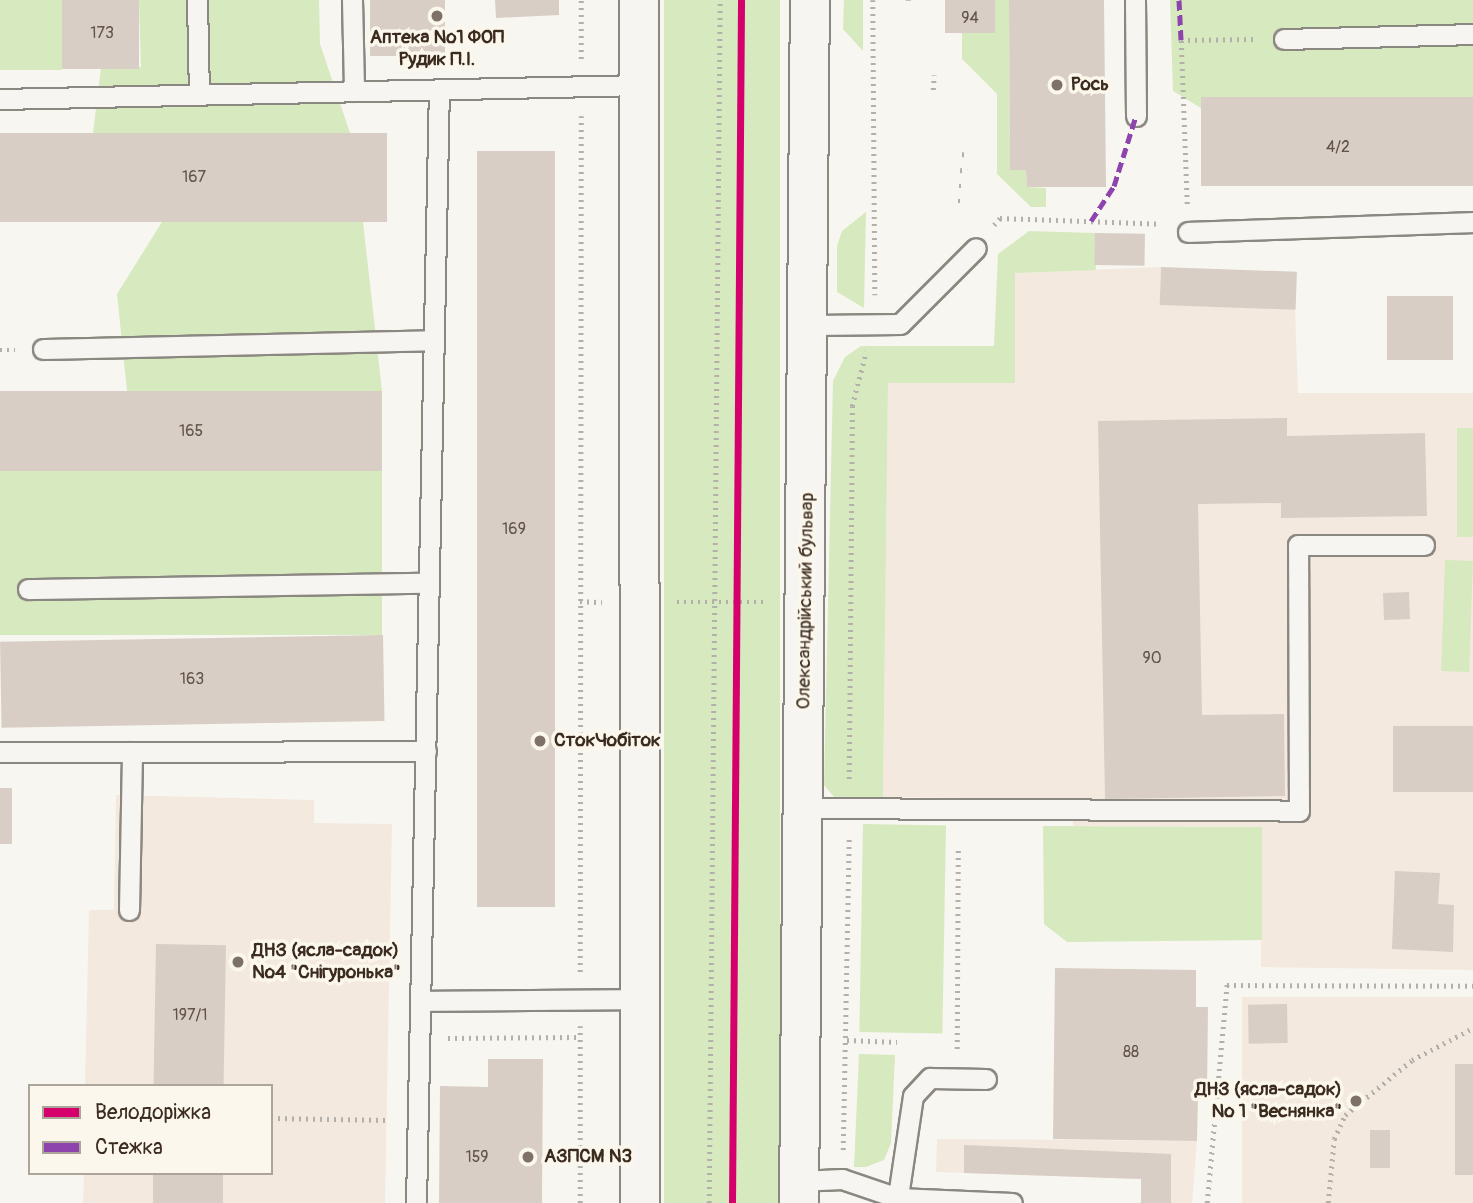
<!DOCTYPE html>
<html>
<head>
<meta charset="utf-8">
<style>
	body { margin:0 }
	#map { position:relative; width:1473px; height:1203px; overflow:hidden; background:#f8f6f0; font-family:Pangolin,sans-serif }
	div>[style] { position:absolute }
	.built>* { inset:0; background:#f4e9de; transform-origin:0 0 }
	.green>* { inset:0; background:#d6e9bf; transform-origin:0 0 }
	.building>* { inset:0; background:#d8cec6; transform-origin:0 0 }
	.path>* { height:4.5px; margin-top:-2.25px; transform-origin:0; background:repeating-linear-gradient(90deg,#b3b0ac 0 2px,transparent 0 7px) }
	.roads { filter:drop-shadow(2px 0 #8b8781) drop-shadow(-2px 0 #8b8781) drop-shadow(0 2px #8b8781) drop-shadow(0 -2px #8b8781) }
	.service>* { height:19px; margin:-9.5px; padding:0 9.5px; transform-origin:9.5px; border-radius:9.5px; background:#f6f5f1 }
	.secondary>* { height:38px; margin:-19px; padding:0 19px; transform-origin:19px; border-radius:19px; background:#f6f5f1 }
	.quiet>* { height:5px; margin-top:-2.5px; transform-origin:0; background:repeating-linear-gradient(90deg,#8e44ad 0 10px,transparent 0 15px) }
	.cycleway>* { height:7px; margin:-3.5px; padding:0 3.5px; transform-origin:3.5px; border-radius:3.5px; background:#d6006c }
	.dots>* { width:19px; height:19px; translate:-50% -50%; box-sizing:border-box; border:4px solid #fbf7ec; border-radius:50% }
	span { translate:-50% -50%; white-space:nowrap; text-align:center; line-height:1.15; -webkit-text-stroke:7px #fbf7ec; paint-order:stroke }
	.number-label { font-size:16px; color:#625348 }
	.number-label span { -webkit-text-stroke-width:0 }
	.poi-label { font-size:19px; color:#3b2a1e; font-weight:700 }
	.left { translate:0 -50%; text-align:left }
	.right { translate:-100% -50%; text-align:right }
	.street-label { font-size:19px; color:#3b2a1e }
	.legend { position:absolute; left:28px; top:1084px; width:245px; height:91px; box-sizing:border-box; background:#fbf7ec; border:2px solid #aea59a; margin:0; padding:9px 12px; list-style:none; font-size:21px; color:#3b2a1e }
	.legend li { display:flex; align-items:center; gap:14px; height:35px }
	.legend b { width:35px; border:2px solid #aea59a }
</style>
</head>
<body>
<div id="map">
	<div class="built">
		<div style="clip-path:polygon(1161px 267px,1160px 305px,1295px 309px,1298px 393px,1473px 393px,1473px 970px,1261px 967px,1261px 827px,1073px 826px,1072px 799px,883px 797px,888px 383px,1015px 383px,1015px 273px)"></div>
		<div style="clip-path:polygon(116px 795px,314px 800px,314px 823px,392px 824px,385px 1203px,83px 1203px,84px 1173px,271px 1173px,271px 1086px,85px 1086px,89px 910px,114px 910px)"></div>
		<div style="left:1473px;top:997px;width:206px;height:231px;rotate:90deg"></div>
		<div style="clip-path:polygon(937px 1139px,1197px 1141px,1192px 1203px,1141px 1203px,1141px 1179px,936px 1172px)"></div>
	</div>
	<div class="green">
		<div style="left:0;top:0;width:62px;height:70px"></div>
		<div style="clip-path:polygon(139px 0,319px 0,320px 44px,350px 133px,93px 133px,101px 68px,141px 67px)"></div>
		<div style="left:664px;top:0;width:116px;height:1203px"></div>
		<div style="clip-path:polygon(844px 0,863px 0,863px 51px,843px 29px)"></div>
		<div style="clip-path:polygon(995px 0,1009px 0,1010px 170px,1026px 170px,1027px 187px,1046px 188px,1046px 207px,1031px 207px,997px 174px,997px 94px,962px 59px,962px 32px,995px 33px)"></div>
		<div style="clip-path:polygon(1170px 0,1473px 0,1473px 97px,1201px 108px,1173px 91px)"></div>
		<div style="clip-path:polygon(866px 212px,864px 308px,837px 292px,837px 246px,842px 231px)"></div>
		<div style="clip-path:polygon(162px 222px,363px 222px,382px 391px,127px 391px,117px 294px)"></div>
		<div style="clip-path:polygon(1029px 231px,1095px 233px,1096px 270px,1015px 273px,1015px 383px,888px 383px,883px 797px,835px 798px,824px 785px,833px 381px,845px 357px,861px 346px,994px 346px,998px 254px)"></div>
		<div style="left:1457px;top:428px;width:16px;height:109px"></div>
		<div style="left:382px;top:471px;width:164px;height:382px;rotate:90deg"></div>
		<div style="left:1445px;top:560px;width:28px;height:111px;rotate:2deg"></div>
		<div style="left:863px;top:824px;width:83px;height:208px;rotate:1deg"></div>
		<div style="clip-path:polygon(1043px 826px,1262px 827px,1262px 940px,1067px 942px,1044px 924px)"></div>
		<div style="clip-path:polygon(859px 1054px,895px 1055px,891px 1143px,884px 1160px,866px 1167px,854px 1167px)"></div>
	</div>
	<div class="building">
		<div style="left:62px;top:0;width:77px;height:69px"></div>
		<div style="left:370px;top:0;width:75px;height:56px"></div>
		<div style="clip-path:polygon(495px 0,559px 0,559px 15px,496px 18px)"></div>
		<div style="left:945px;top:0;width:50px;height:33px"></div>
		<div style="clip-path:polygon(1009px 0,1104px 0,1106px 187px,1027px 187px,1026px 170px,1010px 170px)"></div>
		<div style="left:1473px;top:97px;width:89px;height:272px;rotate:90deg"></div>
		<div style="left:0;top:133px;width:387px;height:89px"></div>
		<div style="left:477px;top:151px;width:78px;height:756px"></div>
		<div style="left:1095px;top:233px;width:50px;height:32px;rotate:1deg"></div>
		<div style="left:1161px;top:267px;width:136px;height:38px;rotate:2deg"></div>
		<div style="left:1387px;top:296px;width:66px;height:64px"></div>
		<div style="left:382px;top:391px;width:80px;height:382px;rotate:90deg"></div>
		<div style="clip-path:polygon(1287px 418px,1287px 436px,1425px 433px,1427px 516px,1281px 518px,1281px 503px,1198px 504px,1202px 715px,1284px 714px,1285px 796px,1105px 799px,1098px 421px)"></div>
		<div style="left:1409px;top:592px;width:27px;height:26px;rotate:88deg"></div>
		<div style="left:383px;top:635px;width:86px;height:383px;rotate:89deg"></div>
		<div style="left:1393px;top:726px;width:80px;height:66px"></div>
		<div style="left:0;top:788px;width:12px;height:56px"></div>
		<div style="clip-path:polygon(1395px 871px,1440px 873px,1438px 904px,1454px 905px,1453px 952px,1392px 949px)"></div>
		<div style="left:156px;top:944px;width:70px;height:142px;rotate:1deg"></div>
		<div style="clip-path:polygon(1055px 968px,1196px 970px,1196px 1007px,1208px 1007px,1207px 1098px,1198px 1097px,1197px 1141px,1053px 1139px)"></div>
		<div style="left:1287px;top:1004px;width:39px;height:39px;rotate:89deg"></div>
		<div style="clip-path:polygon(488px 1059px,543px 1059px,542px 1203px,439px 1203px,440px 1086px,488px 1087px)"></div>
		<div style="left:1455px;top:1064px;width:18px;height:111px"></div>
		<div style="left:1370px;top:1130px;width:20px;height:38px"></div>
		<div style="clip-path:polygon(964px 1145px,1171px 1154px,1171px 1203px,1141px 1203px,1141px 1179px,964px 1173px)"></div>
		<div style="left:153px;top:1173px;width:70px;height:30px"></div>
	</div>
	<div class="path">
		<div style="left:873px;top:0;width:295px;rotate:89.6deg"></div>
		<div style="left:908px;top:1px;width:1px;rotate:-90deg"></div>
		<div style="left:581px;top:59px;width:59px;rotate:-90deg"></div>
		<div style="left:933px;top:90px;width:15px;rotate:-86deg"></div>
		<div style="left:962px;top:154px;width:6px;rotate:9deg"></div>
		<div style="left:960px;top:170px;width:7px;rotate:8deg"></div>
		<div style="left:959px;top:186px;width:7px"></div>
		<div style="left:958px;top:201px;width:7px"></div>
		<div style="left:1187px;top:204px;width:164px;rotate:-92.1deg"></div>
		<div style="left:1181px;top:40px;width:76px;rotate:-0.8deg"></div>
		<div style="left:994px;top:225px;width:9px;rotate:-49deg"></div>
		<div style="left:1000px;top:218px;width:160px;rotate:2.1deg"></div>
		<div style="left:0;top:350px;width:15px"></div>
		<div style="left:580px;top:601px;width:22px;rotate:3deg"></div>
		<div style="left:677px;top:602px;width:90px"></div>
		<div style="left:849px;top:779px;width:373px;rotate:-89.5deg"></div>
		<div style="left:852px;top:406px;width:56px;rotate:-75.5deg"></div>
		<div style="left:580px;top:972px;width:856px;rotate:-89.93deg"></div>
		<div style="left:448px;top:1038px;width:132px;rotate:-0.4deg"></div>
		<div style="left:847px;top:1040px;width:50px;rotate:2.3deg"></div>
		<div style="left:957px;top:1049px;width:202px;rotate:-89.7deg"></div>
		<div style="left:271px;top:1118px;width:118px;rotate:1deg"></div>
		<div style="left:843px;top:1150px;width:314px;rotate:-88.9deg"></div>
		<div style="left:580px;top:1203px;width:177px;rotate:-90deg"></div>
		<div style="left:709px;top:1203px;width:1203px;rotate:-89.48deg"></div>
		<div style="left:1207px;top:1203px;width:219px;rotate:-84.8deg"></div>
		<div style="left:1227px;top:985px;width:246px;rotate:0.2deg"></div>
		<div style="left:1328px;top:1203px;width:64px;rotate:-84.6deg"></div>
		<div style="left:1334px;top:1139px;width:26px;rotate:-65deg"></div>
		<div style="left:1345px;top:1115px;width:87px;rotate:-39.4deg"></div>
		<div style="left:1412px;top:1060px;width:69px;rotate:-27.7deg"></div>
	</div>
	<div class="roads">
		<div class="service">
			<div style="left:197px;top:0;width:94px;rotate:88.8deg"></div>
			<div style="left:352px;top:0;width:91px;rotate:88.7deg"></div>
			<div style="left:1135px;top:0;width:116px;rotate:89.5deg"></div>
			<div style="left:1284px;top:39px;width:189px;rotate:-1.5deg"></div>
			<div style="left:0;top:99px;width:640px;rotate:-1.25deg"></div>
			<div style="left:1188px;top:232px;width:285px;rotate:-2deg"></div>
			<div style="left:812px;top:325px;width:88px;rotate:-0.7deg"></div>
			<div style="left:900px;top:324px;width:107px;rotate:-45deg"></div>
			<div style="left:43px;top:349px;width:391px;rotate:-1.3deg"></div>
			<div style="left:28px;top:589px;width:401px;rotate:-0.9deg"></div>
			<div style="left:0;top:752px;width:426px;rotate:-0.1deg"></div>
			<div style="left:802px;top:808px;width:497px;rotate:0.3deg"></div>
			<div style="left:1299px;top:811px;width:266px;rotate:-90.2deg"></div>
			<div style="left:1298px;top:545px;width:126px"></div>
			<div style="left:129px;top:910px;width:158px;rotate:-88.9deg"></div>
			<div style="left:420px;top:1001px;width:222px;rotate:-0.5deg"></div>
			<div style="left:799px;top:1181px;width:43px;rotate:-2.7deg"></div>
			<div style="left:842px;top:1179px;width:59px;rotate:18.7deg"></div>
			<div style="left:898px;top:1198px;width:114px;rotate:2.5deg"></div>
			<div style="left:416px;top:1203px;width:1114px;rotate:-88.82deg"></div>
			<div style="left:897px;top:1203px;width:108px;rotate:-81.5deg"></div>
			<div style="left:913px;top:1096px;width:25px;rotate:-47deg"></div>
			<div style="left:930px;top:1078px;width:56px;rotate:1deg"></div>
		</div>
		<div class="secondary">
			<div style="left:639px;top:0;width:1203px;rotate:89.95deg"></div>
			<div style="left:799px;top:1203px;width:1203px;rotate:-89.48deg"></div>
		</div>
	</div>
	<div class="quiet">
		<div style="left:1179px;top:0;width:40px;rotate:87.1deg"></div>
		<div style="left:1091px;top:221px;width:42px;rotate:-56.7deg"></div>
		<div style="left:1114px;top:186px;width:73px;rotate:-72.6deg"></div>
	</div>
	<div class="cycleway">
		<div style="left:732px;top:1203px;width:1203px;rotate:-89.57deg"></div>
	</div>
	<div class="dots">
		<div style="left:437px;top:16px;background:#7d7168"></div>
		<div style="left:1057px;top:85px;background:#7d7168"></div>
		<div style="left:540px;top:741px;background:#7d7168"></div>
		<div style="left:238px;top:962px;background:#7d7168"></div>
		<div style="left:1356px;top:1101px;background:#7d7168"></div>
		<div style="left:528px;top:1157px;background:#7d7168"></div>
	</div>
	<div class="number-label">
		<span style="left:970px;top:18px">94</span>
		<span style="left:102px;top:33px">173</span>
		<span style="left:1338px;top:147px">4/2</span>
		<span style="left:194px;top:177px">167</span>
		<span style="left:191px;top:431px">165</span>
		<span style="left:514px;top:529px">169</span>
		<span style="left:1152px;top:658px">90</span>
		<span style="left:192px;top:679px">163</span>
		<span style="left:190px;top:1015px">197/1</span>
		<span style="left:1131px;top:1052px">88</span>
		<span style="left:477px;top:1157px">159</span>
	</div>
	<div class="poi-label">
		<span style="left:437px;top:49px">Аптека №1 ФОП<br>Рудик П.І.</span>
		<span class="left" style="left:1071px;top:85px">Рось</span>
		<span class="left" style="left:554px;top:741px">СтокЧобіток</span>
		<span class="left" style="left:252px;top:962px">ДНЗ (ясла-садок)<br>№4 "Снігуронька"</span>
		<span class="right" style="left:1342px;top:1101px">ДНЗ (ясла-садок)<br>№ 1 "Веснянка"</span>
		<span class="left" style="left:544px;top:1157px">АЗПСМ N3</span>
	</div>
	<div class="street-label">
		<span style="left:806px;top:601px;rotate:-89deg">Олександрійський бульвар</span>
	</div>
	<ul class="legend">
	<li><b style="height:9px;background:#d6006c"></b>Велодоріжка</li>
	<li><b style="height:9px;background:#8e44ad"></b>Стежка</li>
	</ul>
</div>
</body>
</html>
